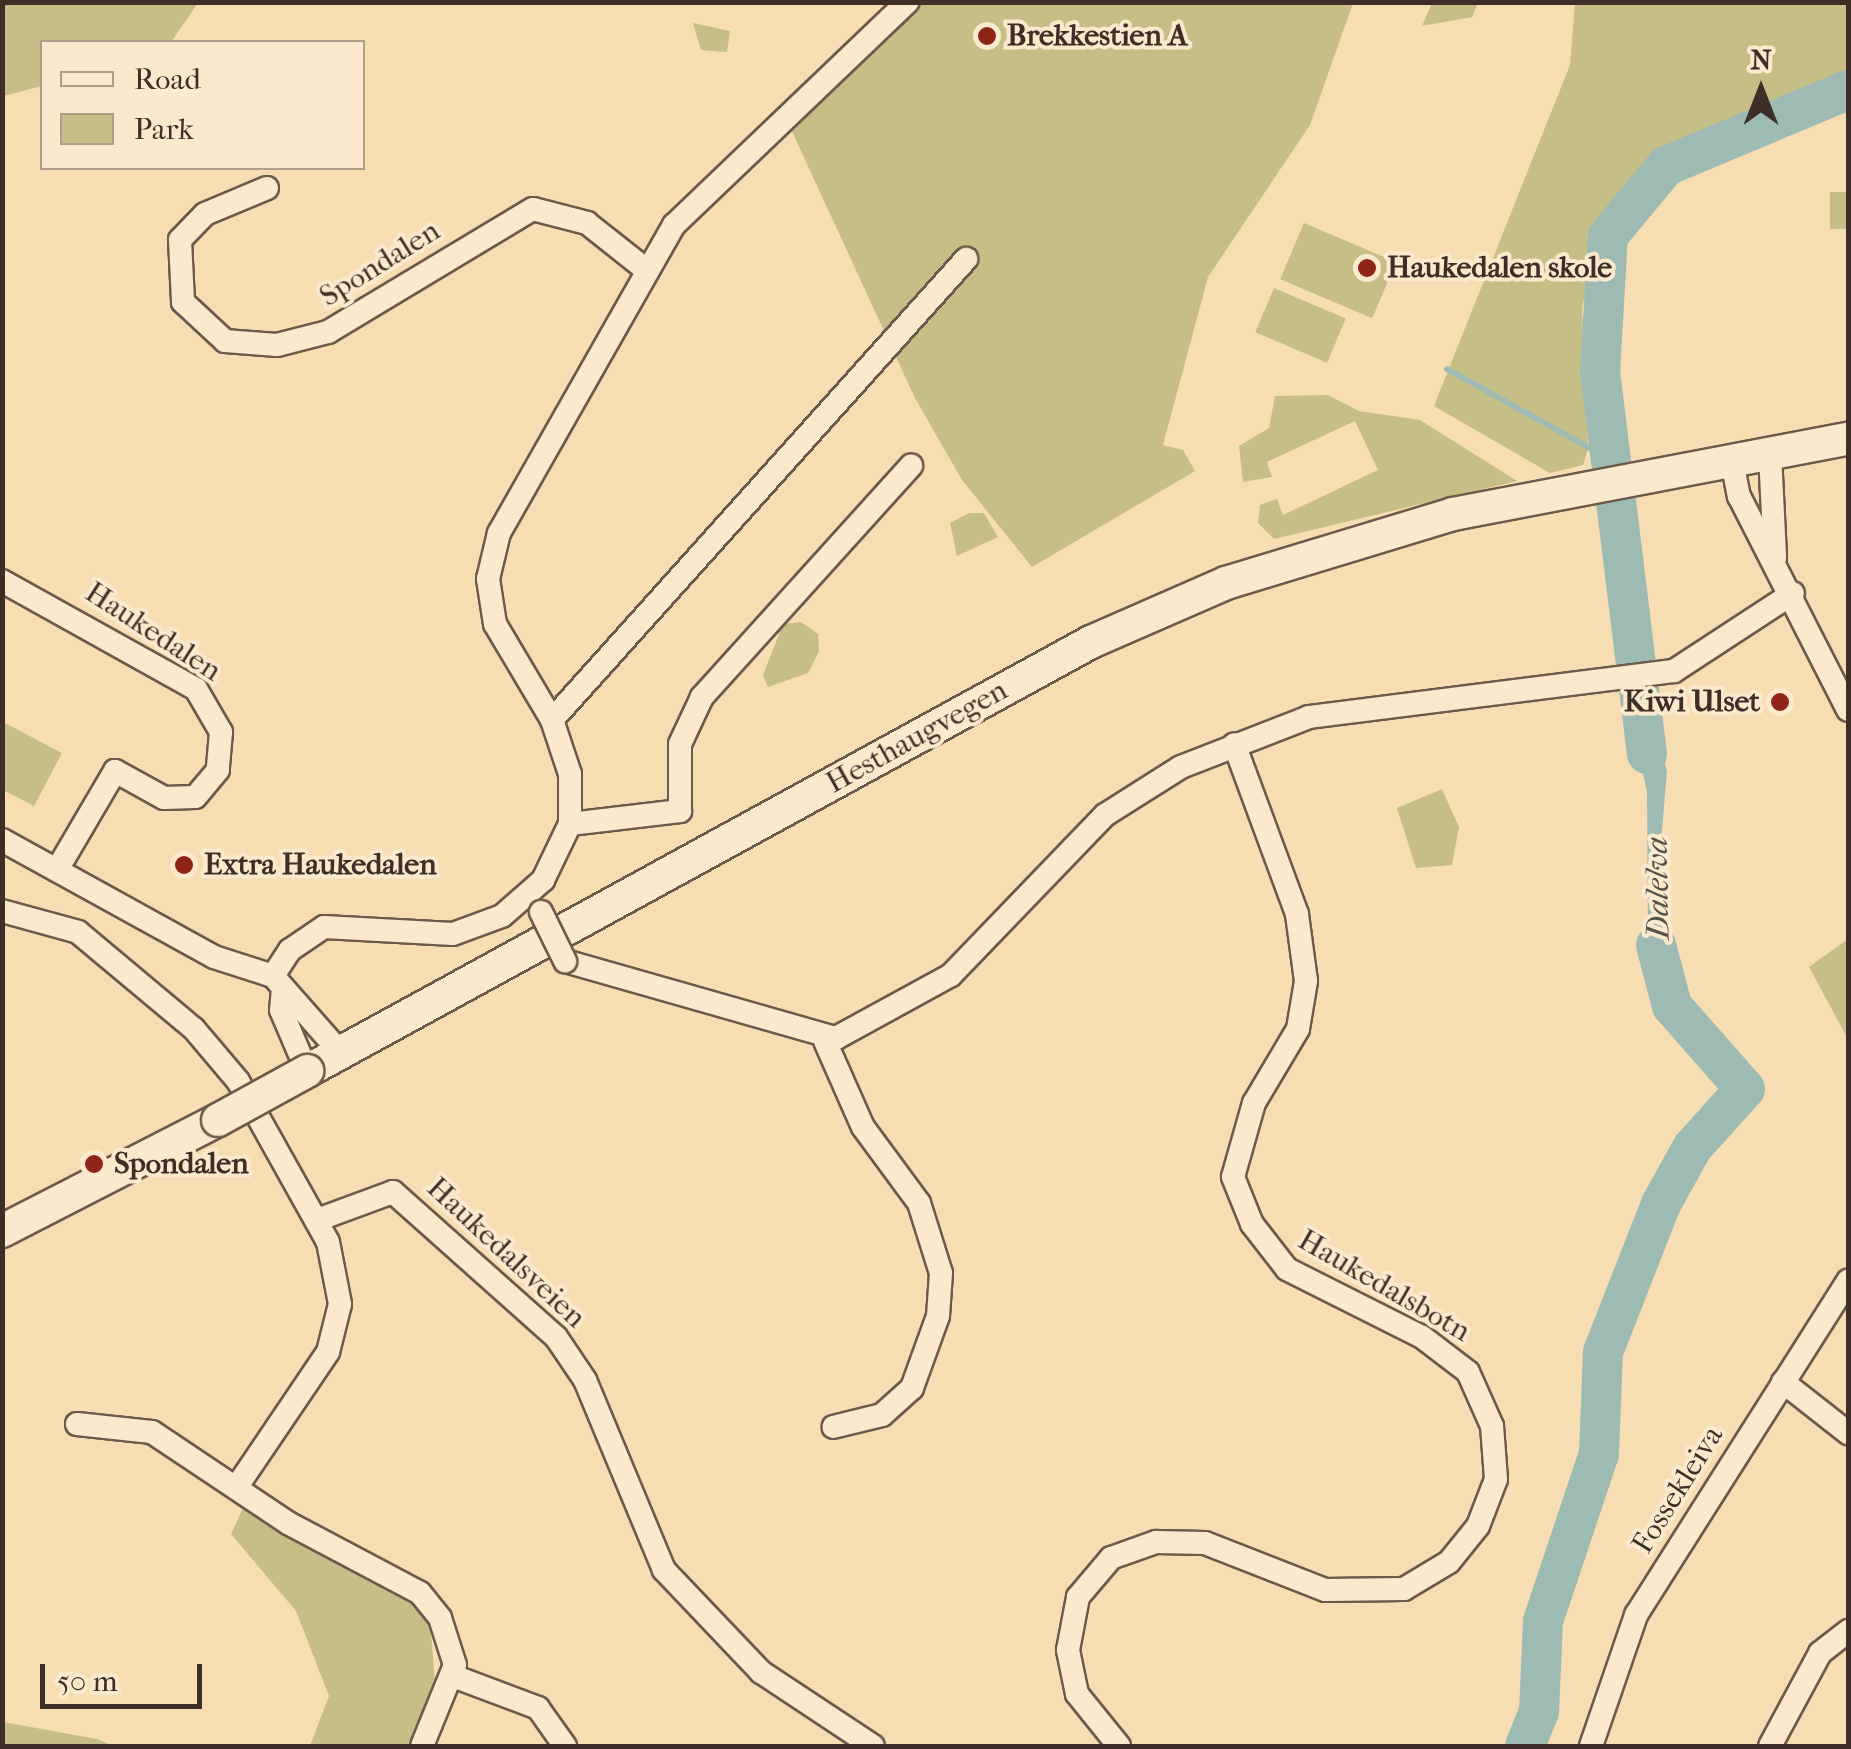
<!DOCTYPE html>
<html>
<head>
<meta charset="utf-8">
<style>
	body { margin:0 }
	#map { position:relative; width:1851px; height:1749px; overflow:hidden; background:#f7ddb2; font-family:"IM FELL French Canon",serif }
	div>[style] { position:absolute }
	.green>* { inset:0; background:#c5bf87; transform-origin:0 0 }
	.water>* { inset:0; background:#9ebbb3 }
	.stream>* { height:6px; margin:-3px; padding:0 3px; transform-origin:3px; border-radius:3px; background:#9ebbb3 }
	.river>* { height:40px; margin:-20px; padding:0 20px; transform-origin:20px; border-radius:20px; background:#9ebbb3 }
	.roads { filter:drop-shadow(2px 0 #6c5a4a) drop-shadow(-2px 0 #6c5a4a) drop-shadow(0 2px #6c5a4a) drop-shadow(0 -2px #6c5a4a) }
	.street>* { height:22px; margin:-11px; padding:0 11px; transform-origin:11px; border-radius:11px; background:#fae9cd }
	.secondary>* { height:32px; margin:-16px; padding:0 16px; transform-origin:16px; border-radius:16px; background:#fae9cd }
	.bridges { filter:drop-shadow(2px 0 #6c5a4a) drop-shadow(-2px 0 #6c5a4a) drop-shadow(0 2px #6c5a4a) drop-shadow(0 -2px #6c5a4a) }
	.street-bridge>* { height:22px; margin:-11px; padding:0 11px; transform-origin:11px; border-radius:11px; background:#fae9cd }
	.secondary-bridge>* { height:32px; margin:-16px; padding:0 16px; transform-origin:16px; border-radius:16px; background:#fae9cd }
	.dots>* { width:28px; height:28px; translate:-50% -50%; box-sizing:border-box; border:5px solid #fae9cd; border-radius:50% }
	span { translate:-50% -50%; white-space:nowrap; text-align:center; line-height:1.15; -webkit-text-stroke:8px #fae9cd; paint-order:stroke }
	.poi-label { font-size:30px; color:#3e2e28; font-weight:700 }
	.left { translate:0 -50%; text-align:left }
	.right { translate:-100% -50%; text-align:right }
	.street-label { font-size:30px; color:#3e2e28 }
	.water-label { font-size:32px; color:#56514b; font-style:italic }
	.frame { position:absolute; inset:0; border:5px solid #3e2e28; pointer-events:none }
	.legend { position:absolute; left:40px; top:40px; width:325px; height:130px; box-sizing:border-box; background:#fae9cd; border:2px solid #af9e8b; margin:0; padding:12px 18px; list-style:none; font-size:30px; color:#3e2e28 }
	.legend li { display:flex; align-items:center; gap:20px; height:50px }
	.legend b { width:50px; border:2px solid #af9e8b }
	.north { position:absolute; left:1711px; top:40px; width:100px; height:100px; -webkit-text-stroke:8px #fae9cd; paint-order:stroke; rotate:0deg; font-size:28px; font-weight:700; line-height:40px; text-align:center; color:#3e2e28 }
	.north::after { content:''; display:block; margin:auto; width:35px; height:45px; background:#3e2e28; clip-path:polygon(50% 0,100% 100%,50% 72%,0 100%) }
	.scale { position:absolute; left:40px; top:1664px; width:162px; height:45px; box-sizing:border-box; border:5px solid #3e2e28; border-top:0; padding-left:12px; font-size:30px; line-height:35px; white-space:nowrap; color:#3e2e28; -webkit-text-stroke:8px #fae9cd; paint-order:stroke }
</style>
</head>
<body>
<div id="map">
	<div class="green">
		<div style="clip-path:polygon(3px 2px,198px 2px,198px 3px,171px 42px,42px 42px,42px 86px,3px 96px)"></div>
		<div style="clip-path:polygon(915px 3px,1353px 3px,1310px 125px,1208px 277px,1163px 445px,1183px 450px,1195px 471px,1032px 567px,962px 480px,915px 398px,789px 125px)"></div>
		<div style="clip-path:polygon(1432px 3px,1432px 2px,1478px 3px,1472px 17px,1422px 26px)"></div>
		<div style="clip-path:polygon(1575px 3px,1848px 3px,1848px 100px,1678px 153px,1608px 211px,1582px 307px,1588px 448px,1583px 465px,1550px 473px,1434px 406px,1570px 65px)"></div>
		<div style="clip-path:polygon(693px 23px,730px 31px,727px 52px,701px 50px)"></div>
		<div style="left:1830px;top:192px;width:18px;height:37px"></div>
		<div style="left:1304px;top:223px;width:100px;height:61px;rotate:23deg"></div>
		<div style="left:1274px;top:288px;width:78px;height:48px;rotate:23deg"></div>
		<div style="clip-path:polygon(1328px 395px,1359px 411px,1420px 420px,1517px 481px,1274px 539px,1258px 523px,1260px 505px,1277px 499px,1283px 515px,1378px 470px,1355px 421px,1267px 462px,1272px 477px,1243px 482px,1239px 446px,1269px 428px,1275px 396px)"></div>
		<div style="clip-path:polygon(969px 513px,984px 513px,998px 537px,957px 556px,950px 523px)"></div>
		<div style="clip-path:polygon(801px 622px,818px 634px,819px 651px,808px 673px,768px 687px,763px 675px,783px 624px)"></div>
		<div style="clip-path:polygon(3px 722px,62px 753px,34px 806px,3px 790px)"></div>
		<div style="clip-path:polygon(1442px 789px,1459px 827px,1452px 865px,1416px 868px,1397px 808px)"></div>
		<div style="clip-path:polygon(1848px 939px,1848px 1039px,1809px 967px)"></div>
		<div style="clip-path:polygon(243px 1508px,410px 1598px,430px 1619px,435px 1683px,411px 1746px,310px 1746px,329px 1696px,296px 1611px,231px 1534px)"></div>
		<div style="clip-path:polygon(3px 1722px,97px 1739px,114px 1746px,3px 1746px)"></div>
	</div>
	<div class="water">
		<div style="clip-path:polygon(1646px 701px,1667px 771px,1655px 913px,1672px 999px,1659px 991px,1648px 942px,1647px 791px,1626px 703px)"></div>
	</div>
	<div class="stream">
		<div style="left:1447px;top:369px;width:188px;rotate:29deg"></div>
	</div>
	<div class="river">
		<div style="left:1647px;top:754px;width:384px;rotate:-97deg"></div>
		<div style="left:1600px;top:373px;width:137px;rotate:-86.7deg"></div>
		<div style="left:1608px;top:236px;width:91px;rotate:-50.4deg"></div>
		<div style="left:1666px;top:166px;width:197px;rotate:-22.7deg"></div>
		<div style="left:1525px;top:1746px;width:37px;rotate:-68deg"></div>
		<div style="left:1539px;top:1712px;width:91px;rotate:-87.5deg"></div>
		<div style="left:1543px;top:1621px;width:176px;rotate:-71.5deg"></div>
		<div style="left:1599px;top:1454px;width:102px;rotate:-87.8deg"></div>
		<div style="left:1603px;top:1352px;width:159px;rotate:-68.6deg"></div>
		<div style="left:1661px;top:1204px;width:64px;rotate:-61deg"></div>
		<div style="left:1692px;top:1148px;width:79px;rotate:-48.1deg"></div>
		<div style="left:1745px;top:1089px;width:111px;rotate:-131.3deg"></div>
		<div style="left:1672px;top:1006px;width:63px;rotate:-104.7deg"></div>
	</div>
	<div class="roads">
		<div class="street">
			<div style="left:267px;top:188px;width:67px;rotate:157.2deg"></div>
			<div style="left:205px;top:214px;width:36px;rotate:134deg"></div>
			<div style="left:180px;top:240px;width:62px;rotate:87.2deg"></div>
			<div style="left:183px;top:302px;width:57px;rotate:42.9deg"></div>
			<div style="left:225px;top:341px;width:52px;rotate:4.4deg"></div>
			<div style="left:277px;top:345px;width:53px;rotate:-14.3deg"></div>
			<div style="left:328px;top:332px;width:239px;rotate:-31deg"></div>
			<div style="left:533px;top:209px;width:56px;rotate:14.5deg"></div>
			<div style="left:587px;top:223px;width:74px;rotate:38.4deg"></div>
			<div style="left:1770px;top:454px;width:104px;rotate:87.2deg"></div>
			<div style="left:1732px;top:461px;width:36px;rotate:79deg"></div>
			<div style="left:1739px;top:496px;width:240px;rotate:63deg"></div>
			<div style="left:2px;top:581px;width:222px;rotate:29.1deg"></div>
			<div style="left:196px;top:689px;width:50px;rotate:59.8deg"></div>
			<div style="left:221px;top:732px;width:38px;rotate:95deg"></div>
			<div style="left:218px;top:770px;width:35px;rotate:130deg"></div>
			<div style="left:195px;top:797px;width:31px;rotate:178deg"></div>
			<div style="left:164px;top:798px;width:56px;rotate:-151.1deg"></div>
			<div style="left:115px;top:771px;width:115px;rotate:120.4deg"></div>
			<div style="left:552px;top:720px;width:620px;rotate:-48.07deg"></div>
			<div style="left:570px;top:824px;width:111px;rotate:-6.7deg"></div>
			<div style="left:680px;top:811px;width:67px;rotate:-90deg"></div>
			<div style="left:680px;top:744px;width:52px;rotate:-64.9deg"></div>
			<div style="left:702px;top:697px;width:312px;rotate:-47.9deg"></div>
			<div style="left:2px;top:840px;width:242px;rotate:28.9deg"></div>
			<div style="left:214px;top:957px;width:62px;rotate:17.9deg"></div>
			<div style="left:273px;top:976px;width:103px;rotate:48.6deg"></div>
			<div style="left:2px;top:911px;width:79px;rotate:15.4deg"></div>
			<div style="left:78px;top:932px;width:151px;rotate:39.9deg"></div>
			<div style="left:194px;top:1029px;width:68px;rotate:49.8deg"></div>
			<div style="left:238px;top:1081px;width:184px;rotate:60.8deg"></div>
			<div style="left:328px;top:1242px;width:63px;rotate:79deg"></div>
			<div style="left:340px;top:1304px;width:49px;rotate:104deg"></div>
			<div style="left:328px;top:1352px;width:164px;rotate:124.1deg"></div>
			<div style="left:565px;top:961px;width:282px;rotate:15.9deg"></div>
			<div style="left:836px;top:1038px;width:131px;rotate:-28.7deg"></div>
			<div style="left:951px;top:975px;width:222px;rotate:-46.1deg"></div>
			<div style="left:1105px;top:815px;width:90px;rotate:-32.3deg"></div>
			<div style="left:1181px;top:767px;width:137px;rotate:-21.3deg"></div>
			<div style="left:1309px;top:717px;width:368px;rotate:-7.2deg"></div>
			<div style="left:1674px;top:671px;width:142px;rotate:-33.2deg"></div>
			<div style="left:273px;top:976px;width:31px;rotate:-57deg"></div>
			<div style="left:290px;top:950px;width:41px;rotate:-34.1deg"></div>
			<div style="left:324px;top:927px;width:129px;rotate:3.1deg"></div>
			<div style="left:453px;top:934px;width:52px;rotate:-20.2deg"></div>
			<div style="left:502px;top:916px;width:55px;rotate:-41.3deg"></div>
			<div style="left:543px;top:880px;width:62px;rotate:-64.3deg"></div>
			<div style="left:570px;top:824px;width:50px;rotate:-90deg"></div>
			<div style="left:570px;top:774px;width:57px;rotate:-108.4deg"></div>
			<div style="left:552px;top:720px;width:112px;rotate:-120.7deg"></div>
			<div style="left:495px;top:624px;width:46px;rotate:-98.8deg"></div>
			<div style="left:488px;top:579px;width:47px;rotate:-76.6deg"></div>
			<div style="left:499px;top:533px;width:354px;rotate:-60.4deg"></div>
			<div style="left:674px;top:225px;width:323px;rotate:-43.7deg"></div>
			<div style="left:283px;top:988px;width:22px;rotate:95deg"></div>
			<div style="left:281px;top:1010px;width:66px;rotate:66.9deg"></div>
			<div style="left:825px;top:1041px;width:94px;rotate:66.2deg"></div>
			<div style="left:863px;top:1127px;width:94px;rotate:53.6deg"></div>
			<div style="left:919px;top:1203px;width:73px;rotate:72.6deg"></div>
			<div style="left:941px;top:1273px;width:43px;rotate:94deg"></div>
			<div style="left:938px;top:1316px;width:77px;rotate:109.9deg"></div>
			<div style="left:912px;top:1388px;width:40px;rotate:138deg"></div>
			<div style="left:882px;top:1415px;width:50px;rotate:166.2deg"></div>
			<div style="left:317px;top:1220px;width:81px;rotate:-20.2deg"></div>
			<div style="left:393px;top:1192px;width:218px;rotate:41.7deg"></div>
			<div style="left:556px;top:1337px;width:52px;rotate:56deg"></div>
			<div style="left:585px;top:1380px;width:206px;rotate:67.4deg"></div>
			<div style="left:664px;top:1570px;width:141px;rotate:46.4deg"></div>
			<div style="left:761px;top:1672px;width:134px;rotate:33.5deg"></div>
			<div style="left:1783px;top:1382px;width:83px;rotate:38.1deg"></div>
			<div style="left:77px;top:1424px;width:75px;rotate:6.1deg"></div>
			<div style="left:152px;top:1432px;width:164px;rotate:33.8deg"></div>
			<div style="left:288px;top:1523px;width:149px;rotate:27.9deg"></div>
			<div style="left:420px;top:1593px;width:32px;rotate:51deg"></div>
			<div style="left:440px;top:1618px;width:49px;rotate:72.3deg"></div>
			<div style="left:455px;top:1665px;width:87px;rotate:112.2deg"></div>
			<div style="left:453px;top:1676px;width:91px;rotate:20.6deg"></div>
			<div style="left:538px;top:1708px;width:47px;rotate:54.6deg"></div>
			<div style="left:1119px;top:1746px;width:67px;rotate:-128.9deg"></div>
			<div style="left:1077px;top:1694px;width:45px;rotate:-101.6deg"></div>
			<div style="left:1068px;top:1650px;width:54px;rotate:-79.3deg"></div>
			<div style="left:1078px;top:1597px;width:51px;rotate:-49.8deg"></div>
			<div style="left:1111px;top:1558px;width:48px;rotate:-19.6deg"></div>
			<div style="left:1156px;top:1542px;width:49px;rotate:1.2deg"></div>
			<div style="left:1205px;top:1543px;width:129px;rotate:21.4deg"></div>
			<div style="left:1325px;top:1590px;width:79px;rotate:-0.7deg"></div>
			<div style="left:1404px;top:1589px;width:52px;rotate:-31deg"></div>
			<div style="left:1449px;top:1562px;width:46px;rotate:-51.1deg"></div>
			<div style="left:1478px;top:1526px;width:50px;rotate:-69deg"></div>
			<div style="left:1496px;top:1479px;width:53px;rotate:-94.3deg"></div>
			<div style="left:1492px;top:1426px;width:59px;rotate:-114deg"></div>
			<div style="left:1468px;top:1372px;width:58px;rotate:-142.7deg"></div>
			<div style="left:1422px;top:1337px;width:151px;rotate:-153.3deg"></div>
			<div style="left:1287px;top:1269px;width:57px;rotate:-127.9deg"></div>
			<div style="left:1252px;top:1224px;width:51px;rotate:-112deg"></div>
			<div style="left:1233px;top:1177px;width:77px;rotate:-74.2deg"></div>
			<div style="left:1254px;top:1103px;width:86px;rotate:-59.3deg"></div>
			<div style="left:1298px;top:1029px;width:49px;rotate:-80.5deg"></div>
			<div style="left:1306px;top:981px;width:68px;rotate:-97.7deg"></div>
			<div style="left:1297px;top:914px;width:181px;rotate:-110.3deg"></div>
			<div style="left:1591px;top:1746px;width:139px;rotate:-71deg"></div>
			<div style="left:1636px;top:1615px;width:396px;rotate:-57.6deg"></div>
			<div style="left:1770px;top:1746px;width:106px;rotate:-61.7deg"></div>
			<div style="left:1820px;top:1653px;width:36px;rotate:-38deg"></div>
		</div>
		<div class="secondary">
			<div style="left:307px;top:1071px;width:894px;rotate:-28.69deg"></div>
			<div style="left:1091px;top:642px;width:147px;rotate:-23.6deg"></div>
			<div style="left:1226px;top:583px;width:237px;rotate:-16.9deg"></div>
			<div style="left:1453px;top:514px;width:402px;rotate:-10.8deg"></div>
			<div style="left:2px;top:1231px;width:243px;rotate:-27.2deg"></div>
		</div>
	</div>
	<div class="bridges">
		<div class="street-bridge">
			<div style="left:541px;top:912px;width:55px;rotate:63.9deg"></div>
		</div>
		<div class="secondary-bridge">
			<div style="left:218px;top:1120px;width:102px;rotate:-28.8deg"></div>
		</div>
	</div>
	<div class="dots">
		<div style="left:987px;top:36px;background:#8f2418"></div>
		<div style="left:1367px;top:268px;background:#8f2418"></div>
		<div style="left:1780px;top:702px;background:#8f2418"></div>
		<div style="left:184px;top:865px;background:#8f2418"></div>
		<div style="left:94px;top:1164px;background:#8f2418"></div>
	</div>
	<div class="poi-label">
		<span class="left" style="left:1007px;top:36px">Brekkestien A</span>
		<span class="left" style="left:1387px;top:268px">Haukedalen skole</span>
		<span class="right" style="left:1760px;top:702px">Kiwi Ulset</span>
		<span class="left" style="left:204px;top:865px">Extra Haukedalen</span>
		<span class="left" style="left:114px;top:1164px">Spondalen</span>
	</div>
	<div class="street-label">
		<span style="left:380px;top:264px;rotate:-32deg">Spondalen</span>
		<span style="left:153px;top:632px;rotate:33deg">Haukedalen</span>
		<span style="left:917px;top:737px;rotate:-29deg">Hesthaugvegen</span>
		<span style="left:506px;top:1253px;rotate:43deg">Haukedalsveien</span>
		<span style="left:1384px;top:1286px;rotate:30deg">Haukedalsbotn</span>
		<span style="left:1678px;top:1490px;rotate:-58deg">Fossekleiva</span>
	</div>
	<div class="water-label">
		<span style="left:1658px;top:888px;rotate:-91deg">Dalelva</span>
	</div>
	<div class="frame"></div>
	<ul class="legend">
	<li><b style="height:12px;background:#fae9cd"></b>Road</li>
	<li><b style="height:28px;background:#c5bf87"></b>Park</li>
	</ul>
	<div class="north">N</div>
	<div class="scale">50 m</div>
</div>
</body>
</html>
